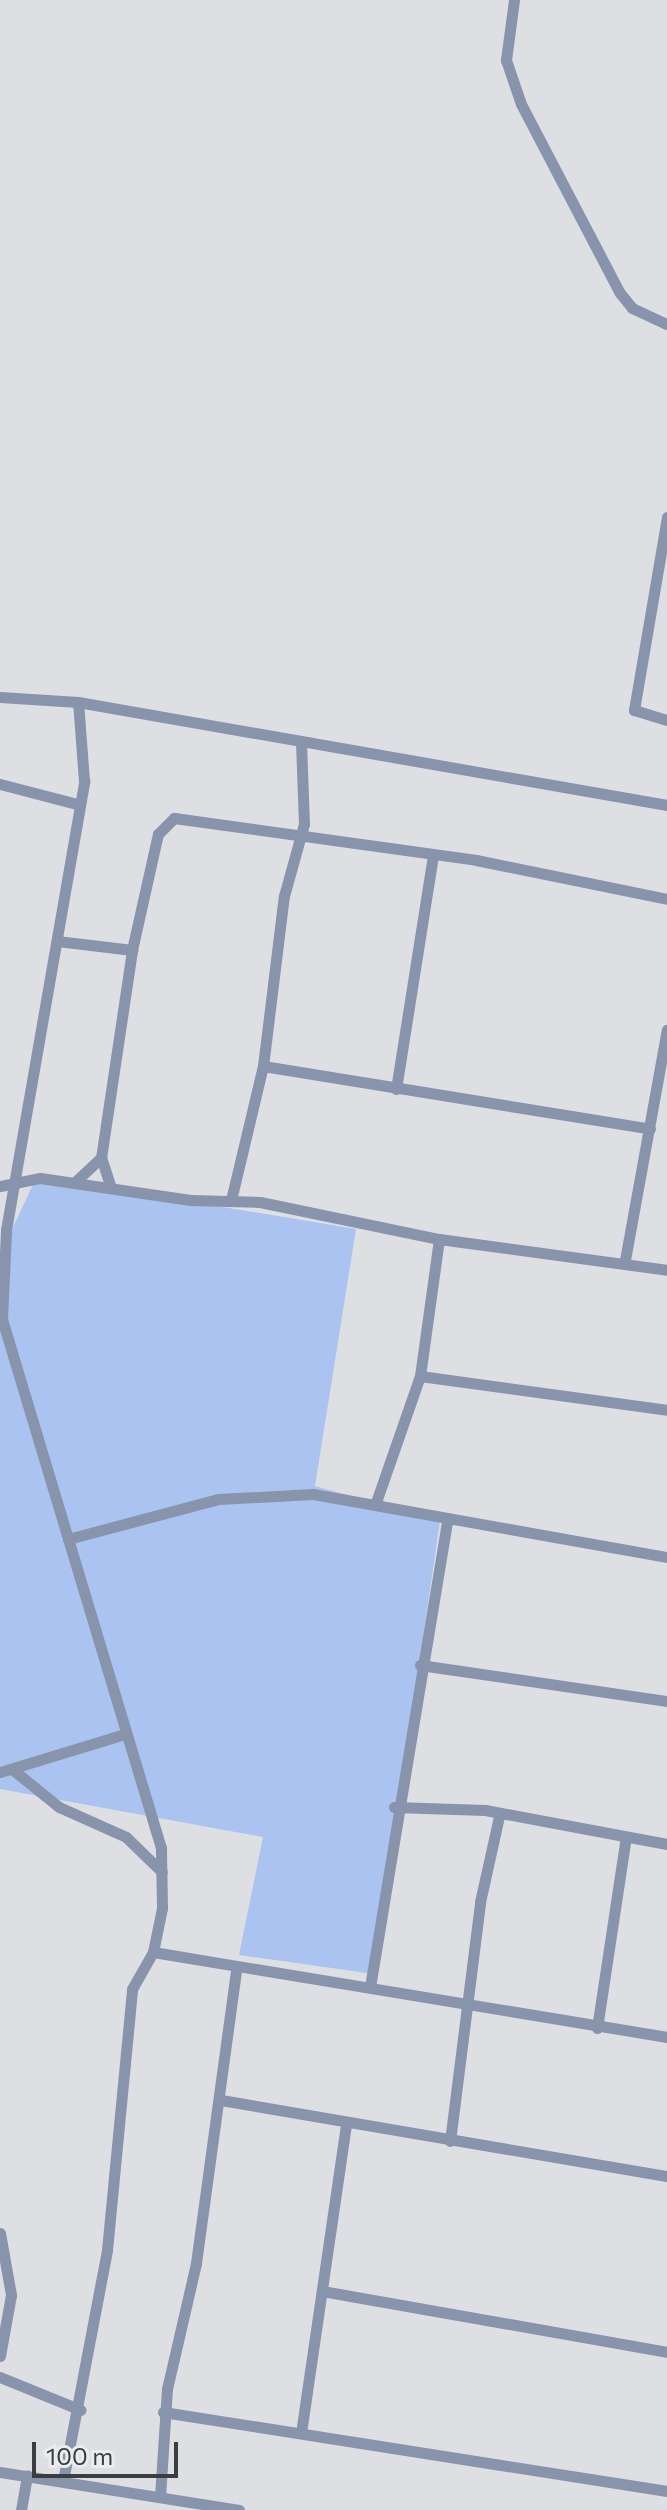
<!DOCTYPE html>
<style>
body{margin:0}
#map{position:relative;width:667px;height:2510px;overflow:hidden;background:#dddfe3;font-family:Commissioner,sans-serif}
div>[style]{position:absolute}
.green>*{inset:0;background:#aac3f0}
.street>*{height:11px;margin:-5.5px;padding:0 5.5px;transform-origin:5.5px;border-radius:5.5px;background:#8794ac}
span{translate:-50% -50%;white-space:nowrap;text-align:center;line-height:1.15;-webkit-text-stroke:6px #eaecf0;paint-order:stroke}
.scale{position:absolute;left:32px;top:2442px;width:146px;height:36px;box-sizing:border-box;border:4px solid #3c3d3e;border-top:0;padding-left:10px;font-size:24px;line-height:28px;white-space:nowrap;color:#3c3d3e;-webkit-text-stroke:6px #eaecf0;paint-order:stroke}
</style>
<div id="map">
<div class="green">
<i style="clip-path:polygon(37px 1176px,356px 1229px,315px 1486px,440px 1521px,374px 1974px,239px 1955px,263px 1837px,0 1789px,0 1255px)"></i>
</div>
<div class="street">
<i style="left:514px;top:0;width:61px;rotate:97.6deg"></i>
<i style="left:506px;top:60px;width:46px;rotate:71.2deg"></i>
<i style="left:521px;top:104px;width:213px;rotate:62.4deg"></i>
<i style="left:620px;top:293px;width:19px;rotate:51deg"></i>
<i style="left:632px;top:308px;width:38px;rotate:25deg"></i>
<i style="left:667px;top:517px;width:196px;rotate:99.7deg"></i>
<i style="left:634px;top:710px;width:34px;rotate:17deg"></i>
<i style="left:0;top:697px;width:78px;rotate:3.7deg"></i>
<i style="left:78px;top:702px;width:598px;rotate:9.92deg"></i>
<i style="left:0;top:784px;width:80px;rotate:14.6deg"></i>
<i style="left:57px;top:941px;width:76px;rotate:6.8deg"></i>
<i style="left:263px;top:1066px;width:392px;rotate:9.2deg"></i>
<i style="left:396px;top:1089px;width:237px;rotate:-81deg"></i>
<i style="left:76px;top:1181px;width:34px;rotate:-43deg"></i>
<i style="left:0;top:1186px;width:41px;rotate:-11.3deg"></i>
<i style="left:40px;top:1178px;width:152px;rotate:8.3deg"></i>
<i style="left:190px;top:1200px;width:70px;rotate:1.6deg"></i>
<i style="left:260px;top:1202px;width:183px;rotate:11.7deg"></i>
<i style="left:439px;top:1239px;width:230px;rotate:7.7deg"></i>
<i style="left:111px;top:1188px;width:32px;rotate:-108deg"></i>
<i style="left:101px;top:1158px;width:210px;rotate:-81.5deg"></i>
<i style="left:132px;top:950px;width:119px;rotate:-77.4deg"></i>
<i style="left:158px;top:834px;width:23px;rotate:-45deg"></i>
<i style="left:174px;top:818px;width:305px;rotate:7.9deg"></i>
<i style="left:476px;top:860px;width:195px;rotate:11.5deg"></i>
<i style="left:231px;top:1200px;width:138px;rotate:-76.6deg"></i>
<i style="left:263px;top:1066px;width:171px;rotate:-83deg"></i>
<i style="left:284px;top:896px;width:75px;rotate:-74.5deg"></i>
<i style="left:304px;top:824px;width:81px;rotate:-92.1deg"></i>
<i style="left:625px;top:1260px;width:234px;rotate:-79.7deg"></i>
<i style="left:420px;top:1376px;width:249px;rotate:7.8deg"></i>
<i style="left:375px;top:1505px;width:137px;rotate:-70.8deg"></i>
<i style="left:420px;top:1376px;width:138px;rotate:-82.1deg"></i>
<i style="left:68px;top:1539px;width:155px;rotate:-14.9deg"></i>
<i style="left:218px;top:1499px;width:95px;rotate:-3deg"></i>
<i style="left:313px;top:1494px;width:360px;rotate:10.1deg"></i>
<i style="left:420px;top:1665px;width:250px;rotate:8.3deg"></i>
<i style="left:12px;top:1769px;width:60px;rotate:39deg"></i>
<i style="left:59px;top:1807px;width:73px;rotate:24.1deg"></i>
<i style="left:126px;top:1837px;width:50px;rotate:44.2deg"></i>
<i style="left:0;top:1772px;width:127px;rotate:-16.9deg"></i>
<i style="left:394px;top:1807px;width:91px;rotate:1.9deg"></i>
<i style="left:485px;top:1810px;width:185px;rotate:10.6deg"></i>
<i style="left:153px;top:1952px;width:521px;rotate:9.39deg"></i>
<i style="left:370px;top:1987px;width:475px;rotate:-80.6deg"></i>
<i style="left:597px;top:2028px;width:193px;rotate:-81.4deg"></i>
<i style="left:221px;top:2100px;width:452px;rotate:9.7deg"></i>
<i style="left:450px;top:2141px;width:241px;rotate:-82.8deg"></i>
<i style="left:480px;top:1902px;width:88px;rotate:-77.5deg"></i>
<i style="left:0;top:2233px;width:63px;rotate:79.9deg"></i>
<i style="left:11px;top:2295px;width:62px;rotate:100.2deg"></i>
<i style="left:322px;top:2291px;width:350px;rotate:10deg"></i>
<i style="left:0;top:2377px;width:87px;rotate:22.2deg"></i>
<i style="left:163px;top:2412px;width:510px;rotate:8.91deg"></i>
<i style="left:301px;top:2433px;width:310px;rotate:-81.7deg"></i>
<i style="left:0;top:2472px;width:242px;rotate:9deg"></i>
<i style="left:63px;top:2481px;width:235px;rotate:-79.2deg"></i>
<i style="left:107px;top:2250px;width:262px;rotate:-84.5deg"></i>
<i style="left:132px;top:1989px;width:43px;rotate:-60.4deg"></i>
<i style="left:153px;top:1952px;width:45px;rotate:-78.4deg"></i>
<i style="left:162px;top:1908px;width:60px;rotate:-91deg"></i>
<i style="left:161px;top:1848px;width:552px;rotate:-106.73deg"></i>
<i style="left:2px;top:1319px;width:89px;rotate:-87.4deg"></i>
<i style="left:6px;top:1230px;width:456px;rotate:-80.1deg"></i>
<i style="left:84px;top:781px;width:79px;rotate:-94.3deg"></i>
<i style="left:160px;top:2497px;width:108px;rotate:-86.3deg"></i>
<i style="left:167px;top:2389px;width:129px;rotate:-77deg"></i>
<i style="left:196px;top:2263px;width:295px;rotate:-82.2deg"></i>
<i style="left:21px;top:2510px;width:35px;rotate:-80deg"></i>
</div>
<div class="scale">100 m</div>
</div>
